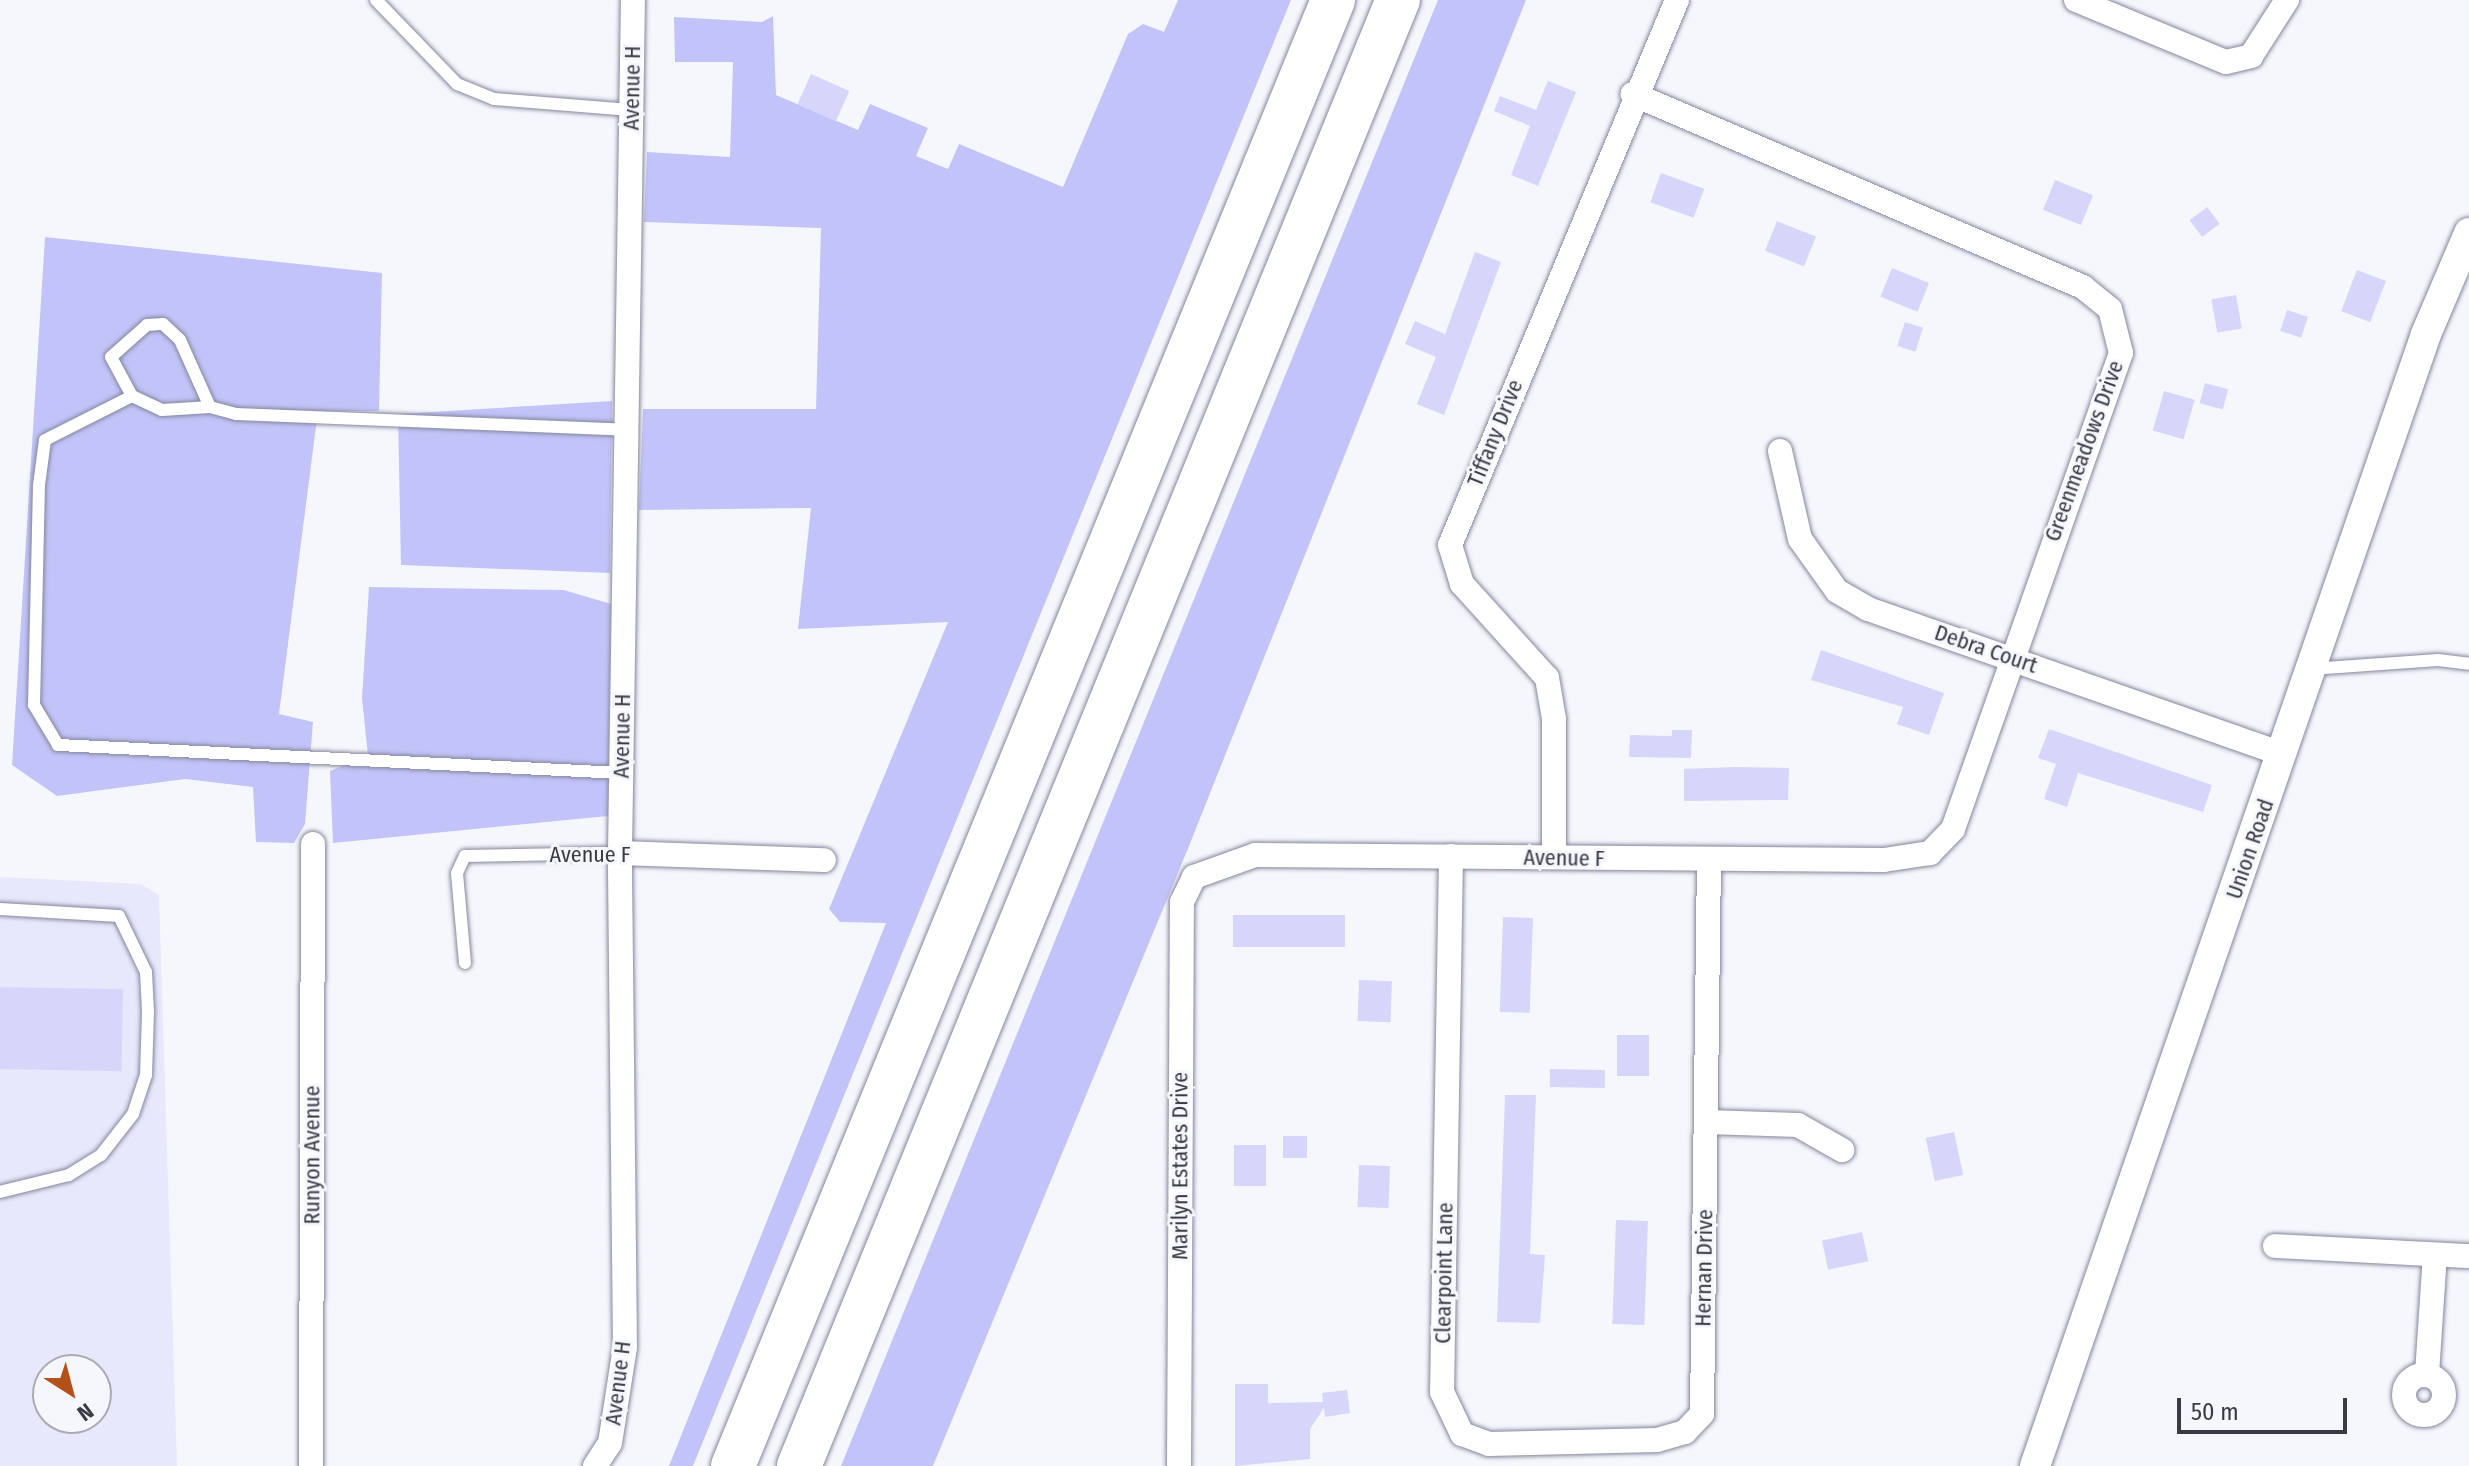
<!DOCTYPE html>
<style>
body{margin:0}
#map{position:relative;width:2469px;height:1466px;overflow:hidden;background:#f6f7fc;font-family:"Fira Sans Condensed",sans-serif}
div>[style]{position:absolute}
.built>*{inset:0;background:#e7e8fc}
.green>*{inset:0;background:#c2c4f9}
.building>*{inset:0;background:#d5d6fa;transform-origin:0 0}
.roads{filter:drop-shadow(0 0 2px #84869d) drop-shadow(0 0 2px #84869d)}
.service>*{height:12px;margin:-6px;padding:0 6px;transform-origin:6px;border-radius:6px;background:#fff}
.minor>*{height:24px;margin:-12px;padding:0 12px;transform-origin:12px;border-radius:12px;background:#fff}
.minor>.ring{margin:-12px;padding:0;box-sizing:content-box;background:none;border:24px solid #fff;border-radius:50%}
.tertiary>*{height:30px;margin:-15px;padding:0 15px;transform-origin:15px;border-radius:15px;background:#fff}
.motorway>*{height:44px;margin:-22px;padding:0 22px;transform-origin:22px;border-radius:22px;background:#fff}
span{translate:-50% -50%;white-space:nowrap;text-align:center;line-height:1.15;-webkit-text-stroke:6px #f6f7fc;paint-order:stroke}
.street-label{font-size:22px;color:#393a44}
.north{position:absolute;left:32px;top:1354px;width:80px;height:80px;box-sizing:border-box;background:#f6f7fc;border:2px solid #aaabb2;border-radius:50%;rotate:144deg;font-size:22px;font-weight:700;line-height:32px;text-align:center;color:#393a44}
.north::after{content:'';display:block;margin:auto;width:28px;height:36px;background:#b4511b;clip-path:polygon(50% 0,100% 100%,50% 72%,0 100%)}
.scale{position:absolute;left:2177px;top:1398px;width:170px;height:36px;box-sizing:border-box;border:4px solid #393a44;border-top:0;padding-left:10px;font-size:24px;line-height:28px;white-space:nowrap;color:#393a44;-webkit-text-stroke:6px #f6f7fc;paint-order:stroke}
</style>
<div id="map">
<div class="built">
<i style="clip-path:polygon(evenodd,0 877px,141px 884px,159px 895px,177px 1466px,0 1466px,0 877px,48px 1370px,96px 1370px,96px 1418px,48px 1418px,48px 1370px)"></i>
</div>
<div class="green">
<i style="clip-path:polygon(1178px 0,1291px 0,693px 1466px,669px 1466px,886px 923px,840px 922px,829px 909px,948px 622px,798px 629px,811px 508px,639px 510px,643px 409px,816px 409px,821px 228px,644px 222px,647px 152px,730px 157px,733px 62px,675px 62px,674px 17px,762px 22px,773px 16px,776px 95px,858px 130px,870px 104px,928px 128px,916px 156px,948px 169px,959px 144px,1063px 187px,1128px 34px,1143px 24px,1164px 32px)"></i>
<i style="clip-path:polygon(1438px 0,1526px 0,1189px 846px,933px 1466px,841px 1466px)"></i>
<i style="clip-path:polygon(45px 237px,382px 273px,379px 411px,318px 411px,279px 714px,313px 722px,305px 824px,294px 843px,256px 842px,253px 787px,185px 779px,57px 796px,12px 765px)"></i>
<i style="clip-path:polygon(612px 401px,610px 573px,401px 565px,398px 414px)"></i>
<i style="clip-path:polygon(369px 587px,564px 590px,611px 604px,608px 816px,333px 843px,330px 771px,368px 756px,362px 698px)"></i>
</div>
<div class="building">
<i style="left:811px;top:74px;width:42px;height:33px;rotate:24deg"></i>
<i style="clip-path:polygon(1548px 81px,1576px 92px,1538px 186px,1511px 175px,1530px 126px,1494px 111px,1500px 96px,1536px 110px)"></i>
<i style="left:1661px;top:173px;width:46px;height:31px;rotate:20deg"></i>
<i style="left:2055px;top:180px;width:41px;height:32px;rotate:22deg"></i>
<i style="left:2207px;top:207px;width:21px;height:22px;rotate:53deg"></i>
<i style="left:1777px;top:221px;width:42px;height:32px;rotate:22deg"></i>
<i style="clip-path:polygon(1475px 252px,1501px 262px,1444px 415px,1417px 404px,1436px 357px,1405px 344px,1415px 321px,1445px 334px)"></i>
<i style="left:1892px;top:268px;width:40px;height:31px;rotate:22deg"></i>
<i style="left:2357px;top:270px;width:31px;height:44px;rotate:21deg"></i>
<i style="left:2236px;top:295px;width:34px;height:25px;rotate:80deg"></i>
<i style="left:2287px;top:310px;width:22px;height:22px;rotate:18deg"></i>
<i style="left:1905px;top:322px;width:19px;height:25px;rotate:18deg"></i>
<i style="left:2205px;top:383px;width:24px;height:21px;rotate:15deg"></i>
<i style="left:2164px;top:391px;width:32px;height:41px;rotate:16deg"></i>
<i style="clip-path:polygon(1821px 650px,1944px 693px,1929px 735px,1897px 724px,1903px 707px,1811px 680px)"></i>
<i style="clip-path:polygon(2049px 729px,2212px 785px,2203px 812px,2078px 773px,2067px 807px,2044px 799px,2056px 764px,2038px 758px)"></i>
<i style="clip-path:polygon(1672px 730px,1692px 730px,1691px 758px,1629px 757px,1630px 735px,1672px 736px)"></i>
<i style="clip-path:polygon(1736px 767px,1789px 768px,1788px 800px,1684px 801px,1684px 769px)"></i>
<i style="left:1233px;top:915px;width:112px;height:32px"></i>
<i style="left:1503px;top:917px;width:30px;height:95px;rotate:2deg"></i>
<i style="left:1359px;top:980px;width:33px;height:41px;rotate:2deg"></i>
<i style="left:0;top:987px;width:123px;height:82px;rotate:1deg"></i>
<i style="left:1617px;top:1035px;width:32px;height:41px"></i>
<i style="left:1550px;top:1069px;width:55px;height:18px;rotate:1deg"></i>
<i style="clip-path:polygon(1505px 1095px,1536px 1095px,1530px 1254px,1545px 1255px,1540px 1323px,1497px 1322px)"></i>
<i style="left:1954px;top:1132px;width:44px;height:29px;rotate:78deg"></i>
<i style="left:1283px;top:1136px;width:24px;height:22px"></i>
<i style="left:1234px;top:1145px;width:32px;height:41px"></i>
<i style="left:1359px;top:1165px;width:31px;height:42px;rotate:2deg"></i>
<i style="left:1616px;top:1220px;width:32px;height:104px;rotate:2deg"></i>
<i style="left:1862px;top:1232px;width:30px;height:41px;rotate:78deg"></i>
<i style="clip-path:polygon(1235px 1384px,1268px 1384px,1268px 1403px,1323px 1402px,1322px 1393px,1347px 1390px,1350px 1413px,1325px 1417px,1324px 1408px,1310px 1429px,1310px 1459px,1235px 1466px)"></i>
</div>
<div class="roads">
<div class="service">
<i style="left:376px;top:0;width:117px;rotate:46deg"></i>
<i style="left:457px;top:84px;width:40px;rotate:22deg"></i>
<i style="left:494px;top:99px;width:137px;rotate:4.6deg"></i>
<i style="left:132px;top:396px;width:33px;rotate:25deg"></i>
<i style="left:162px;top:410px;width:48px;rotate:-3.6deg"></i>
<i style="left:2311px;top:669px;width:127px;rotate:-4.1deg"></i>
<i style="left:2438px;top:660px;width:31px;rotate:7deg"></i>
<i style="left:621px;top:773px;width:564px;rotate:-177.15deg"></i>
<i style="left:58px;top:745px;width:47px;rotate:-121deg"></i>
<i style="left:34px;top:705px;width:220px;rotate:-88.7deg"></i>
<i style="left:39px;top:485px;width:45px;rotate:-82.4deg"></i>
<i style="left:45px;top:440px;width:97px;rotate:-26.8deg"></i>
<i style="left:132px;top:396px;width:44px;rotate:-118.3deg"></i>
<i style="left:111px;top:357px;width:48px;rotate:-41.6deg"></i>
<i style="left:147px;top:325px;width:16px;rotate:-4deg"></i>
<i style="left:163px;top:324px;width:23px;rotate:43deg"></i>
<i style="left:180px;top:340px;width:73px;rotate:65.9deg"></i>
<i style="left:210px;top:407px;width:27px;rotate:15deg"></i>
<i style="left:236px;top:414px;width:391px;rotate:2.3deg"></i>
<i style="left:0;top:909px;width:119px;rotate:3.4deg"></i>
<i style="left:119px;top:916px;width:62px;rotate:64.3deg"></i>
<i style="left:146px;top:972px;width:40px;rotate:87.1deg"></i>
<i style="left:148px;top:1012px;width:63px;rotate:91.8deg"></i>
<i style="left:146px;top:1075px;width:41px;rotate:108.4deg"></i>
<i style="left:133px;top:1114px;width:52px;rotate:128deg"></i>
<i style="left:101px;top:1155px;width:38px;rotate:148deg"></i>
<i style="left:69px;top:1175px;width:71px;rotate:166.2deg"></i>
<i style="left:465px;top:963px;width:90px;rotate:-95.1deg"></i>
<i style="left:457px;top:873px;width:19px;rotate:-65deg"></i>
<i style="left:465px;top:856px;width:155px;rotate:-1.1deg"></i>
</div>
<div class="minor">
<i style="left:2076px;top:0;width:162px;rotate:22.5deg"></i>
<i style="left:2226px;top:62px;width:26px;rotate:-13deg"></i>
<i style="left:2251px;top:56px;width:67px;rotate:-57.3deg"></i>
<i style="left:1780px;top:451px;width:90px;rotate:77.2deg"></i>
<i style="left:1800px;top:539px;width:64px;rotate:54.6deg"></i>
<i style="left:1837px;top:591px;width:36px;rotate:30deg"></i>
<i style="left:1868px;top:609px;width:440px;rotate:19.3deg"></i>
<i style="left:620px;top:853px;width:204px;rotate:2deg"></i>
<i style="left:1451px;top:856px;width:536px;rotate:90.96deg"></i>
<i style="left:1442px;top:1392px;width:47px;rotate:64.5deg"></i>
<i style="left:1462px;top:1434px;width:29px;rotate:20deg"></i>
<i style="left:1489px;top:1444px;width:168px;rotate:-1.4deg"></i>
<i style="left:1657px;top:1440px;width:29px;rotate:-16deg"></i>
<i style="left:1685px;top:1432px;width:25px;rotate:-47deg"></i>
<i style="left:1702px;top:1414px;width:554px;rotate:-89.28deg"></i>
<i style="left:1554px;top:857px;width:138px;rotate:-90deg"></i>
<i style="left:1554px;top:719px;width:42px;rotate:-99.7deg"></i>
<i style="left:1547px;top:678px;width:127px;rotate:-132.1deg"></i>
<i style="left:1462px;top:584px;width:41px;rotate:-107.1deg"></i>
<i style="left:1450px;top:545px;width:590px;rotate:-67.39deg"></i>
<i style="left:1707px;top:1122px;width:91px;rotate:1.9deg"></i>
<i style="left:1798px;top:1125px;width:51px;rotate:29.6deg"></i>
<i style="left:2275px;top:1246px;width:194px;rotate:3deg"></i>
<i style="left:2427px;top:1374px;width:119px;rotate:-86.2deg"></i>
<i class="ring" style="left:2404px;top:1375px;width:16px;height:16px"></i>
<i style="left:311px;top:1466px;width:622px;rotate:-89.82deg"></i>
<i style="left:595px;top:1466px;width:27px;rotate:-57deg"></i>
<i style="left:610px;top:1443px;width:97px;rotate:-81.1deg"></i>
<i style="left:625px;top:1347px;width:494px;rotate:-90.6deg"></i>
<i style="left:620px;top:853px;width:853px;rotate:-89.13deg"></i>
<i style="left:1179px;top:1466px;width:564px;rotate:-89.7deg"></i>
<i style="left:1182px;top:902px;width:28px;rotate:-64deg"></i>
<i style="left:1194px;top:877px;width:65px;rotate:-19.8deg"></i>
<i style="left:1255px;top:855px;width:629px;rotate:0.46deg"></i>
<i style="left:1884px;top:860px;width:47px;rotate:-8.7deg"></i>
<i style="left:1930px;top:853px;width:33px;rotate:-46deg"></i>
<i style="left:1953px;top:829px;width:505px;rotate:-70.56deg"></i>
<i style="left:2121px;top:353px;width:45px;rotate:-104deg"></i>
<i style="left:2110px;top:309px;width:35px;rotate:-141deg"></i>
<i style="left:2083px;top:287px;width:490px;rotate:-156.8deg"></i>
</div>
<div class="tertiary">
<i style="left:2035px;top:1466px;width:1198px;rotate:-70.94deg"></i>
<i style="left:2426px;top:334px;width:110px;rotate:-66.9deg"></i>
</div>
<div class="motorway">
<i style="left:733px;top:1466px;width:1584px;rotate:-67.74deg"></i>
<i style="left:799px;top:1466px;width:1584px;rotate:-67.78deg"></i>
</div>
</div>
<div class="street-label">
<span style="left:632px;top:88px;rotate:-89deg">Avenue H</span>
<span style="left:1495px;top:433px;rotate:-68deg">Tiffany Drive</span>
<span style="left:2084px;top:451px;rotate:-70deg">Greenmeadows Drive</span>
<span style="left:1986px;top:649px;rotate:19deg">Debra Court</span>
<span style="left:622px;top:736px;rotate:-89deg">Avenue H</span>
<span style="left:2250px;top:849px;rotate:-71deg">Union Road</span>
<span style="left:590px;top:855px">Avenue F</span>
<span style="left:1564px;top:858px;rotate:1deg">Avenue F</span>
<span style="left:312px;top:1155px;rotate:-90deg">Runyon Avenue</span>
<span style="left:1180px;top:1166px;rotate:-90deg">Marilyn Estates Drive</span>
<span style="left:1704px;top:1268px;rotate:-89deg">Hernan Drive</span>
<span style="left:1444px;top:1273px;rotate:-89deg">Clearpoint Lane</span>
<span style="left:618px;top:1383px;rotate:-83deg">Avenue H</span>
</div>
<div class="north">N</div>
<div class="scale">50 m</div>
</div>
